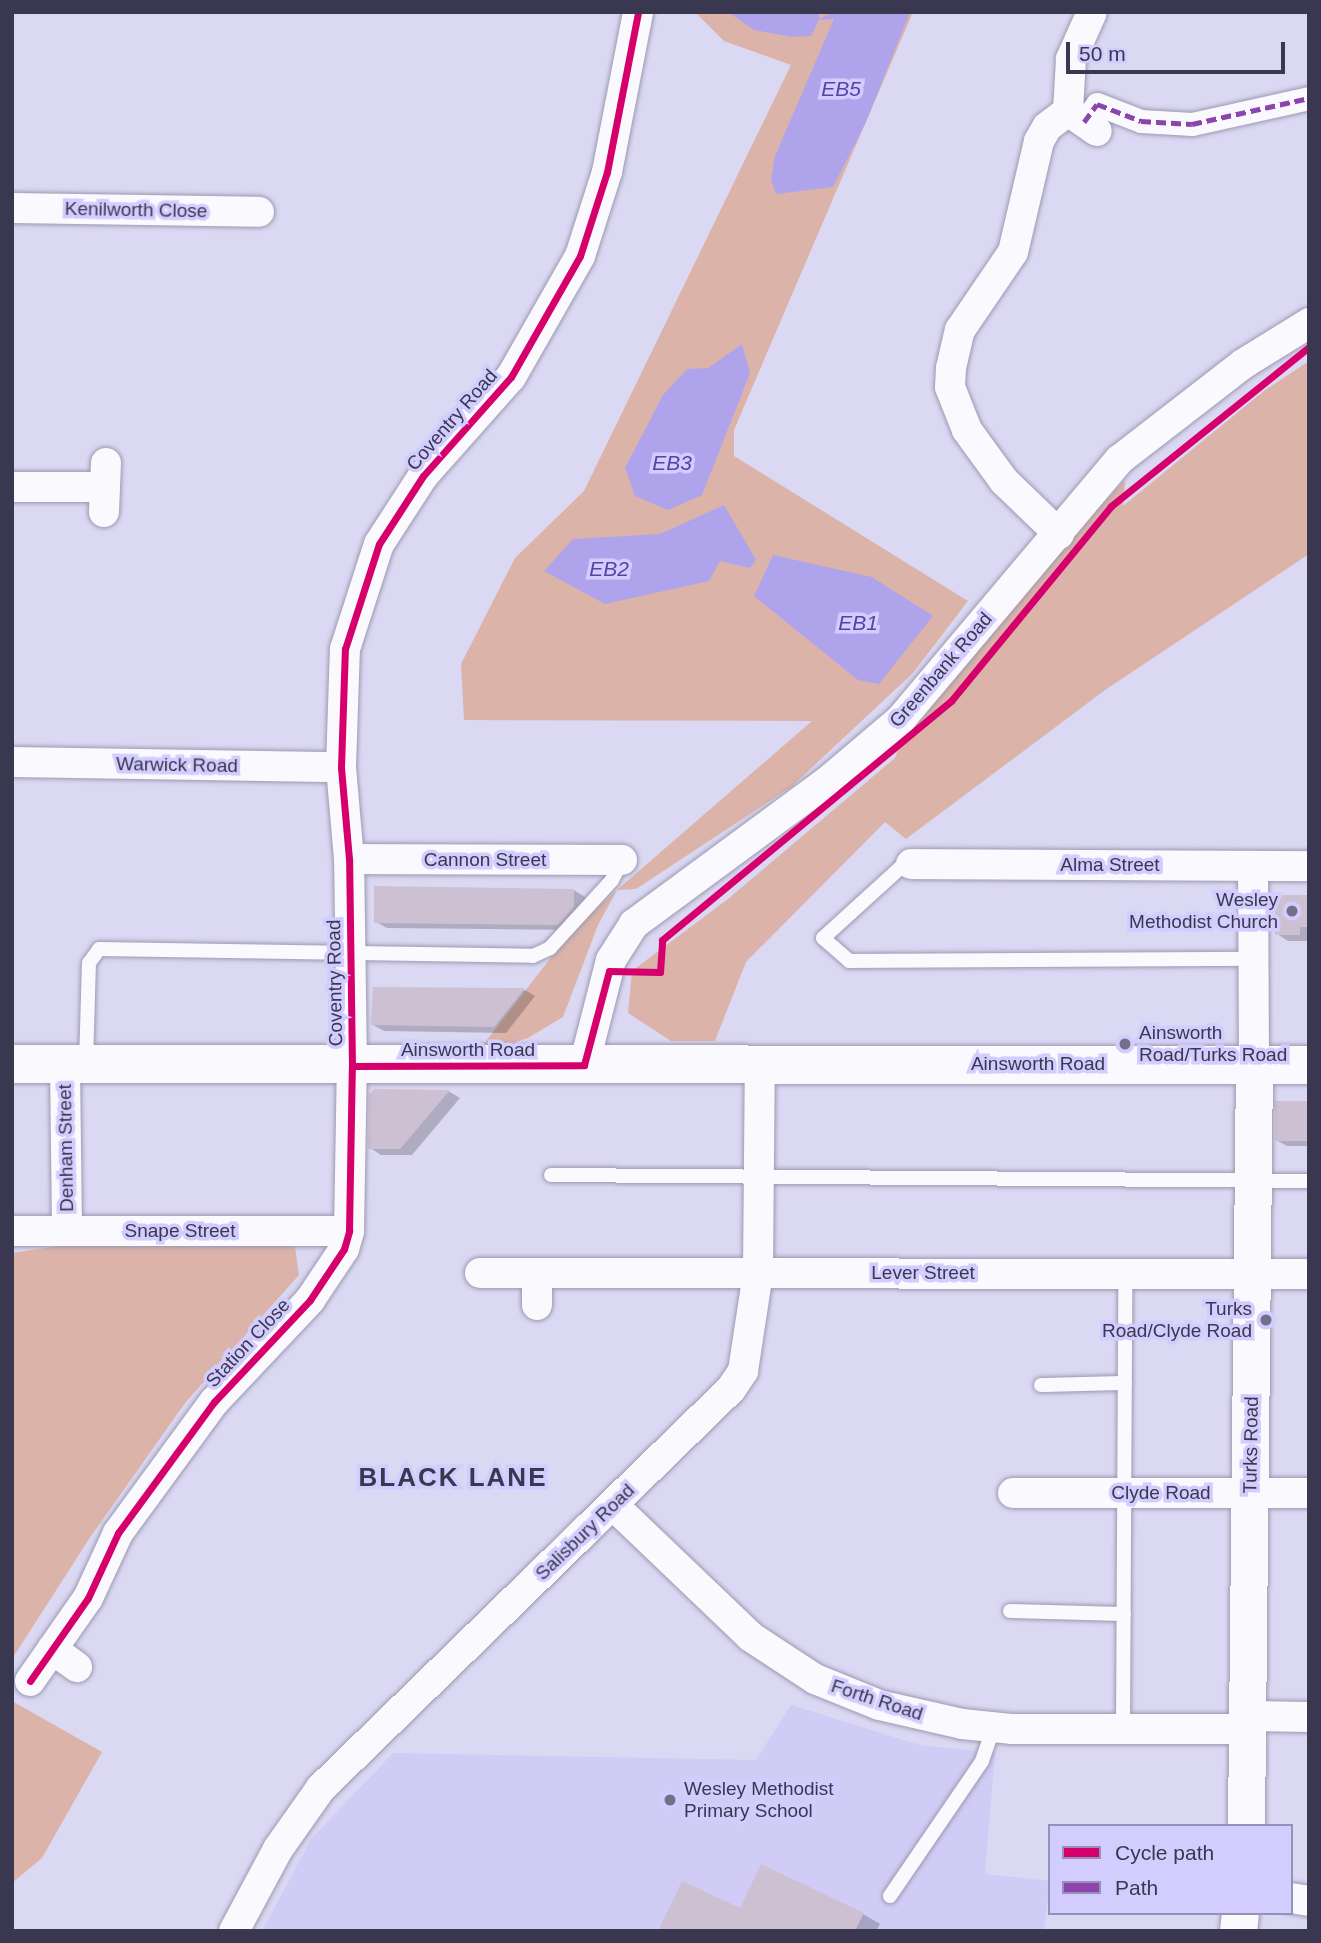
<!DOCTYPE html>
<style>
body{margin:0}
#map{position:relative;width:1321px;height:1943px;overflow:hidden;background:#dbd8f3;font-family:Arial,sans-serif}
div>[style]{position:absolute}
.built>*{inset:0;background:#d1ccf6}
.green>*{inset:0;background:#dbb3a9}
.water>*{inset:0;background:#afa4eb}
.shadow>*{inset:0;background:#0003}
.building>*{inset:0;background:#cec0d3;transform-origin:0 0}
.roads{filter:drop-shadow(0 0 2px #9c99b0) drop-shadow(0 0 2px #9c99b0)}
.service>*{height:14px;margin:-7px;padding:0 7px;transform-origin:7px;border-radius:7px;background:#faf9fd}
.pedestrian>*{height:23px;margin:-11.5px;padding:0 11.5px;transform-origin:11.5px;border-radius:11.5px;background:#faf9fd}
.minor>*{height:30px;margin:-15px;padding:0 15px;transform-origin:15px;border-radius:15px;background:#faf9fd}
.tertiary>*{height:37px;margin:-18.5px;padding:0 18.5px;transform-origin:18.5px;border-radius:18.5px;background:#faf9fd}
.secondary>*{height:38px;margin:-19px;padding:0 19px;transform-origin:19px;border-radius:19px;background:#faf9fd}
.quiet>*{height:5px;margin-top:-2.5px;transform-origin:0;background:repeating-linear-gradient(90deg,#8e44ad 0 10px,transparent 0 15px)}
.cycleway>*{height:7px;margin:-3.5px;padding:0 3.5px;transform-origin:3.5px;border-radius:3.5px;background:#d6006c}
.dots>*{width:19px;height:19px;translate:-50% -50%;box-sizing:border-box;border:4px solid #d2cdfe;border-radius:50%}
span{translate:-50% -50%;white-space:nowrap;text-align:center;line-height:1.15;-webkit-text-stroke:7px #d2cdfe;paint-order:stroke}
.street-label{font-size:19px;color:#3a3850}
.poi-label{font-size:19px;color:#3a3850}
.right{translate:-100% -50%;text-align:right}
.left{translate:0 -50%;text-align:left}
.water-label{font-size:21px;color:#5840a6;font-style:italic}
.district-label{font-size:26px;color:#3a3850;font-weight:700;letter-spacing:2px}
.frame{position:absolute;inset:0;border:14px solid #3a3850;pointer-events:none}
.legend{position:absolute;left:1048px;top:1824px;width:245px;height:91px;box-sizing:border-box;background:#d2cdfe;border:2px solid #9591b8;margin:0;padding:9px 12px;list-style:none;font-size:21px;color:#3a3850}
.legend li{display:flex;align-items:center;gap:14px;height:35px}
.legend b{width:35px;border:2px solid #9591b8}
.scale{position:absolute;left:1066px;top:42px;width:219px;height:32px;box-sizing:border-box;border:4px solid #3a3850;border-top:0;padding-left:9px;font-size:21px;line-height:24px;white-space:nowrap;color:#3a3850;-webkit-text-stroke:5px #d2cdfe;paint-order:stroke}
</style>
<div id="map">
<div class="built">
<i style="clip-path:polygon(791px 1705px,920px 1745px,995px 1753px,985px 1874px,1050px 1881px,1044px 1931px,262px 1931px,311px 1839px,393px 1753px,756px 1760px)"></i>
</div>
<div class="green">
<i style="clip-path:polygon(695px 12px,913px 12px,734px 430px,734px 456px,968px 601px,913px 673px,791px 787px,636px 889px,617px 890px,598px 925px,563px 1017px,528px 1038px,475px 1055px,574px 928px,617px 890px,812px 721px,464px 720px,461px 664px,515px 558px,584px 491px,791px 65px,724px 41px)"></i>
<i style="clip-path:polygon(1309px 361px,1309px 554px,1105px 690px,906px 839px,885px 822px,746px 962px,715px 1041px,671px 1041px,628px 1013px,632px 971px,728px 899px,895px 758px,903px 734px,1058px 551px,1125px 480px,1123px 506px,1264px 391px)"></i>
<i style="clip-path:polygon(294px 1240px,299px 1275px,185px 1403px,89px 1539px,12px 1659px,12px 1253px,65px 1245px)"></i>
<i style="clip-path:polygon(12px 1701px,102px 1752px,42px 1858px,12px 1883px)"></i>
</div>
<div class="water">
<i style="clip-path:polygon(728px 12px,819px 12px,819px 19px,834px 12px,910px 12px,866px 122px,833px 187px,776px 194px,771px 180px,775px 156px,834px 19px,819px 20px,811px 36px,792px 37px,754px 30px)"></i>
<i style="clip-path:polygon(742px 344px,750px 373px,702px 495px,668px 510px,635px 496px,625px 468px,663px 395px,687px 369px,708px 368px)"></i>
<i style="clip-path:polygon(724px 505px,756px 560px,750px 568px,720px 561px,709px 581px,605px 604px,544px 571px,573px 539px,660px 534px)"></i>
<i style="clip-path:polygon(773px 555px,872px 577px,933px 616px,879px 684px,858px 680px,754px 596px)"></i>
</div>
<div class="shadow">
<i style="clip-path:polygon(574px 890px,585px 897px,585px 914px,570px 930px,387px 928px,376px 922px)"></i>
<i style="clip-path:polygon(1309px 897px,1309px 941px,1288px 941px,1277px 934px)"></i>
<i style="clip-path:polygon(375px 988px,525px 990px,535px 996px,506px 1033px,384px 1031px,373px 1025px)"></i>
<i style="clip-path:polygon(374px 1091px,450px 1092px,460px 1098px,412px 1155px,381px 1155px,370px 1148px)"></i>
<i style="clip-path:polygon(1309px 1103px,1309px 1146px,1287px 1146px,1276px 1140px)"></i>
<i style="clip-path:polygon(741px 1911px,863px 1914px,880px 1924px,876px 1931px,660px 1931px)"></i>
</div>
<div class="building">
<i style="clip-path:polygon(374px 886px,574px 889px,574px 907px,558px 925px,374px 923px)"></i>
<i style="clip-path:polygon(1275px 895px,1309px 895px,1309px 927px,1300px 927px,1300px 935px,1275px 935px)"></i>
<i style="clip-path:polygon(373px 987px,525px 988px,494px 1027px,371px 1025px)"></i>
<i style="clip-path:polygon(374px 1089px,450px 1090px,400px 1149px,368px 1149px,369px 1095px)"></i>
<i style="left:1275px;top:1101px;width:34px;height:40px"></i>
<i style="clip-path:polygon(761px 1864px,864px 1913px,855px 1931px,658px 1931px,682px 1881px,740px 1908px)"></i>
</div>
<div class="roads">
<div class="service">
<i style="left:911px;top:864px;width:12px;rotate:160deg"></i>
<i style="left:900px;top:868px;width:104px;rotate:137.7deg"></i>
<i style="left:823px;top:938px;width:35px;rotate:41deg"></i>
<i style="left:849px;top:961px;width:404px;rotate:-0.3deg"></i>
<i style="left:86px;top:1063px;width:100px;rotate:-88.3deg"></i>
<i style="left:89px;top:963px;width:17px;rotate:-54deg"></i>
<i style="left:99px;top:949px;width:434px;rotate:0.9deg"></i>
<i style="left:533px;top:956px;width:19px;rotate:-25deg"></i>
<i style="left:550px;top:948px;width:92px;rotate:-47.6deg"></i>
<i style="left:612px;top:880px;width:22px;rotate:-63deg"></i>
<i style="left:551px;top:1175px;width:758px;rotate:0.45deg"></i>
<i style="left:1041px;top:1385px;width:84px;rotate:-1.4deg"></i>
<i style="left:1010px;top:1611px;width:114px;rotate:1.5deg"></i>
<i style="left:1123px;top:1729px;width:455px;rotate:-89.7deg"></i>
<i style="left:890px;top:1896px;width:163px;rotate:-55.7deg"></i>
<i style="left:982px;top:1761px;width:36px;rotate:-71deg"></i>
</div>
<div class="pedestrian">
<i style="left:1084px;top:122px;width:22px;rotate:-54deg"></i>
<i style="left:1097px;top:104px;width:47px;rotate:21.1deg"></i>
<i style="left:1141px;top:121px;width:51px;rotate:3.4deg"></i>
<i style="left:1192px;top:124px;width:120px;rotate:-12.5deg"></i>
</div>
<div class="minor">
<i style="left:1068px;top:111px;width:35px;rotate:35deg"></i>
<i style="left:12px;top:208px;width:247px;rotate:0.9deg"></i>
<i style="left:12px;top:487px;width:93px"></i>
<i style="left:104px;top:512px;width:49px;rotate:-87.7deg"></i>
<i style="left:1059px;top:534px;width:76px;rotate:-136.1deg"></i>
<i style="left:1004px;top:481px;width:63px;rotate:-126deg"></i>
<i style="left:967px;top:430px;width:46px;rotate:-111.6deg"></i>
<i style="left:950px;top:387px;width:19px;rotate:-87deg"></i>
<i style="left:951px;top:368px;width:39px;rotate:-77deg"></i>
<i style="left:960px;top:330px;width:94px;rotate:-55.8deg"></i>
<i style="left:1013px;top:252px;width:114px;rotate:-76.8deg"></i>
<i style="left:1039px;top:141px;width:16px;rotate:-60deg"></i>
<i style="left:1047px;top:127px;width:26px;rotate:-37deg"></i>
<i style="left:1068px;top:111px;width:52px;rotate:-86.7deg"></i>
<i style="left:1071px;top:59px;width:51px;rotate:-65.9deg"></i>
<i style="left:12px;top:762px;width:329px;rotate:0.9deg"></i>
<i style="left:349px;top:859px;width:273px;rotate:0.2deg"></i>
<i style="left:911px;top:864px;width:398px;rotate:0.3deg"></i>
<i style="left:1253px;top:866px;width:198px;rotate:89.7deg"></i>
<i style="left:65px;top:1065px;width:166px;rotate:89.3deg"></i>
<i style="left:584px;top:1065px;width:108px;rotate:-75.6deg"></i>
<i style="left:611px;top:960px;width:43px;rotate:-57.4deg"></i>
<i style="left:634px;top:924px;width:241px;rotate:-36.4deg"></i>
<i style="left:828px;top:781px;width:96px;rotate:-40.3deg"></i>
<i style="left:901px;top:719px;width:339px;rotate:-49.9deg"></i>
<i style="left:1119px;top:460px;width:157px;rotate:-37.7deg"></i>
<i style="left:1243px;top:364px;width:78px;rotate:-31.8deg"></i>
<i style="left:12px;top:1231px;width:337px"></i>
<i style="left:480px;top:1273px;width:829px;rotate:0.07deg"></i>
<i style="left:537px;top:1305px;width:32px;rotate:-90deg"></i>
<i style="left:1013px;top:1493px;width:296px"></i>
<i style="left:613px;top:1505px;width:191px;rotate:43.7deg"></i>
<i style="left:751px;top:1637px;width:77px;rotate:33.3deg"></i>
<i style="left:815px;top:1679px;width:69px;rotate:22.1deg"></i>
<i style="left:879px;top:1705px;width:85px;rotate:12.9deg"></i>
<i style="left:962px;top:1724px;width:49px;rotate:5.8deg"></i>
<i style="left:1011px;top:1729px;width:238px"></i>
<i style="left:52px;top:1649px;width:31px;rotate:36deg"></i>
<i style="left:30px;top:1681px;width:101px;rotate:-55.1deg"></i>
<i style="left:88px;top:1598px;width:72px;rotate:-65.2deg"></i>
<i style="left:118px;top:1533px;width:162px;rotate:-53.8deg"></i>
<i style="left:214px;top:1402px;width:140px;rotate:-46.7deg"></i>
<i style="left:310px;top:1300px;width:61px;rotate:-56.3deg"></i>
<i style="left:344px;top:1249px;width:19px;rotate:-74deg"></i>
<i style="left:349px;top:1231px;width:165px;rotate:-89deg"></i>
<i style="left:352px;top:1066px;width:207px;rotate:-90.8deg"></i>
<i style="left:349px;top:859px;width:92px;rotate:-95deg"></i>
<i style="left:341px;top:767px;width:118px;rotate:-88.1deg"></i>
<i style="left:345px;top:649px;width:110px;rotate:-72.1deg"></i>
<i style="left:379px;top:544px;width:81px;rotate:-57.1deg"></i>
<i style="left:423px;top:476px;width:132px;rotate:-48.4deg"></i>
<i style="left:511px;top:377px;width:139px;rotate:-60.3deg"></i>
<i style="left:580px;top:256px;width:88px;rotate:-72.2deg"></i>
<i style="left:607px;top:172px;width:163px;rotate:-79deg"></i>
<i style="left:1250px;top:1716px;width:59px;rotate:1deg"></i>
<i style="left:1291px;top:1898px;width:18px;rotate:9deg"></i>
<i style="left:234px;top:1931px;width:93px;rotate:-61.8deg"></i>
<i style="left:278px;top:1849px;width:75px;rotate:-54.8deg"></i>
<i style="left:321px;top:1788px;width:572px;rotate:-44.22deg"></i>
<i style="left:731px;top:1389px;width:22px;rotate:-56deg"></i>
<i style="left:743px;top:1371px;width:99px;rotate:-81.3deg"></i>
<i style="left:758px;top:1273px;width:210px;rotate:-89.5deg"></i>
</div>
<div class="tertiary">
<i style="left:1246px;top:1826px;width:762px;rotate:-89.4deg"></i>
<i style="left:1238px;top:1931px;width:18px;rotate:-84deg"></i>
</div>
<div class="secondary">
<i style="left:12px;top:1064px;width:1297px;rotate:0.04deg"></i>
</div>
</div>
<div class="quiet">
<i style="left:1084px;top:122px;width:22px;rotate:-54deg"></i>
<i style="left:1097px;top:104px;width:47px;rotate:21.1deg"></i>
<i style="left:1141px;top:121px;width:51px;rotate:3.4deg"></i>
<i style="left:1192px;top:124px;width:120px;rotate:-12.5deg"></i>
</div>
<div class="cycleway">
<i style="left:352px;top:1066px;width:232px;rotate:-0.2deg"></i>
<i style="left:584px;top:1065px;width:97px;rotate:-75.1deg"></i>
<i style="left:609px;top:971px;width:51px;rotate:1.1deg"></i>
<i style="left:660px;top:972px;width:32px;rotate:-86deg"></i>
<i style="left:662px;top:940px;width:375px;rotate:-39.6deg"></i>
<i style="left:951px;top:701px;width:252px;rotate:-50.6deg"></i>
<i style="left:1111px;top:506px;width:254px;rotate:-38.8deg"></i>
<i style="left:30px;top:1681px;width:101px;rotate:-55.1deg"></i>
<i style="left:88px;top:1598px;width:72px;rotate:-65.2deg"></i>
<i style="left:118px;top:1533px;width:162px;rotate:-53.8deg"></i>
<i style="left:214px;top:1402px;width:140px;rotate:-46.7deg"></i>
<i style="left:310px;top:1300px;width:61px;rotate:-56.3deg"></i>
<i style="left:344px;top:1249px;width:19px;rotate:-74deg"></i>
<i style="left:349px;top:1231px;width:165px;rotate:-89deg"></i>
<i style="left:352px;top:1066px;width:207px;rotate:-90.8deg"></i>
<i style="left:349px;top:859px;width:92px;rotate:-95deg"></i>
<i style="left:341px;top:767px;width:118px;rotate:-88.1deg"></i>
<i style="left:345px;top:649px;width:110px;rotate:-72.1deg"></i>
<i style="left:379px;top:544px;width:81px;rotate:-57.1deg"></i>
<i style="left:423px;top:476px;width:132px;rotate:-48.4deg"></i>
<i style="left:511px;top:377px;width:139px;rotate:-60.3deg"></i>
<i style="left:580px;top:256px;width:88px;rotate:-72.2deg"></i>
<i style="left:607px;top:172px;width:163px;rotate:-79deg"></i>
</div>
<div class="dots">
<i style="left:1292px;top:911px;background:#727089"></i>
<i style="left:1125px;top:1044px;background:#727089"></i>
<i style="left:1266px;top:1320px;background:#727089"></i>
<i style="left:670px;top:1800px;background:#727089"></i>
</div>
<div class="street-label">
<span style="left:136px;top:210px;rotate:1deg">Kenilworth Close</span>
<span style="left:452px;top:420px;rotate:-49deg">Coventry Road</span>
<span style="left:941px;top:670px;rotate:-49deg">Greenbank Road</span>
<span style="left:177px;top:765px;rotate:1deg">Warwick Road</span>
<span style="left:485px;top:860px">Cannon Street</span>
<span style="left:1110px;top:865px">Alma Street</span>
<span style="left:335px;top:983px;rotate:-91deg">Coventry Road</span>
<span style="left:468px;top:1050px">Ainsworth Road</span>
<span style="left:1038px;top:1064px">Ainsworth Road</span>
<span style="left:66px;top:1148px;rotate:-91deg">Denham Street</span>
<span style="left:180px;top:1231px">Snape Street</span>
<span style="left:923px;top:1273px">Lever Street</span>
<span style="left:248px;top:1343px;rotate:-47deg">Station Close</span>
<span style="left:1251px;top:1445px;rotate:-89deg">Turks Road</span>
<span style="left:1161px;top:1493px">Clyde Road</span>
<span style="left:585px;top:1532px;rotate:-44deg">Salisbury Road</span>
<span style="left:877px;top:1700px;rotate:18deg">Forth Road</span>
</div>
<div class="poi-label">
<span class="right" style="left:1278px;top:911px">Wesley<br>Methodist Church</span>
<span class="left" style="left:1139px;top:1044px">Ainsworth<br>Road/Turks Road</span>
<span class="right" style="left:1252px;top:1320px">Turks<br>Road/Clyde Road</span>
<span class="left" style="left:684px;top:1800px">Wesley Methodist<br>Primary School</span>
</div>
<div class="water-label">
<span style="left:841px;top:89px">EB5</span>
<span style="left:672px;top:463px">EB3</span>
<span style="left:609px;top:569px">EB2</span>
<span style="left:858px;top:623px">EB1</span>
</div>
<div class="district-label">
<span style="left:453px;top:1478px">BLACK LANE</span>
</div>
<div class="frame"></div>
<ul class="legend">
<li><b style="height:9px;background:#d6006c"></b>Cycle path</li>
<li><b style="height:9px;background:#8e44ad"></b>Path</li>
</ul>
<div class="scale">50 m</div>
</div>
